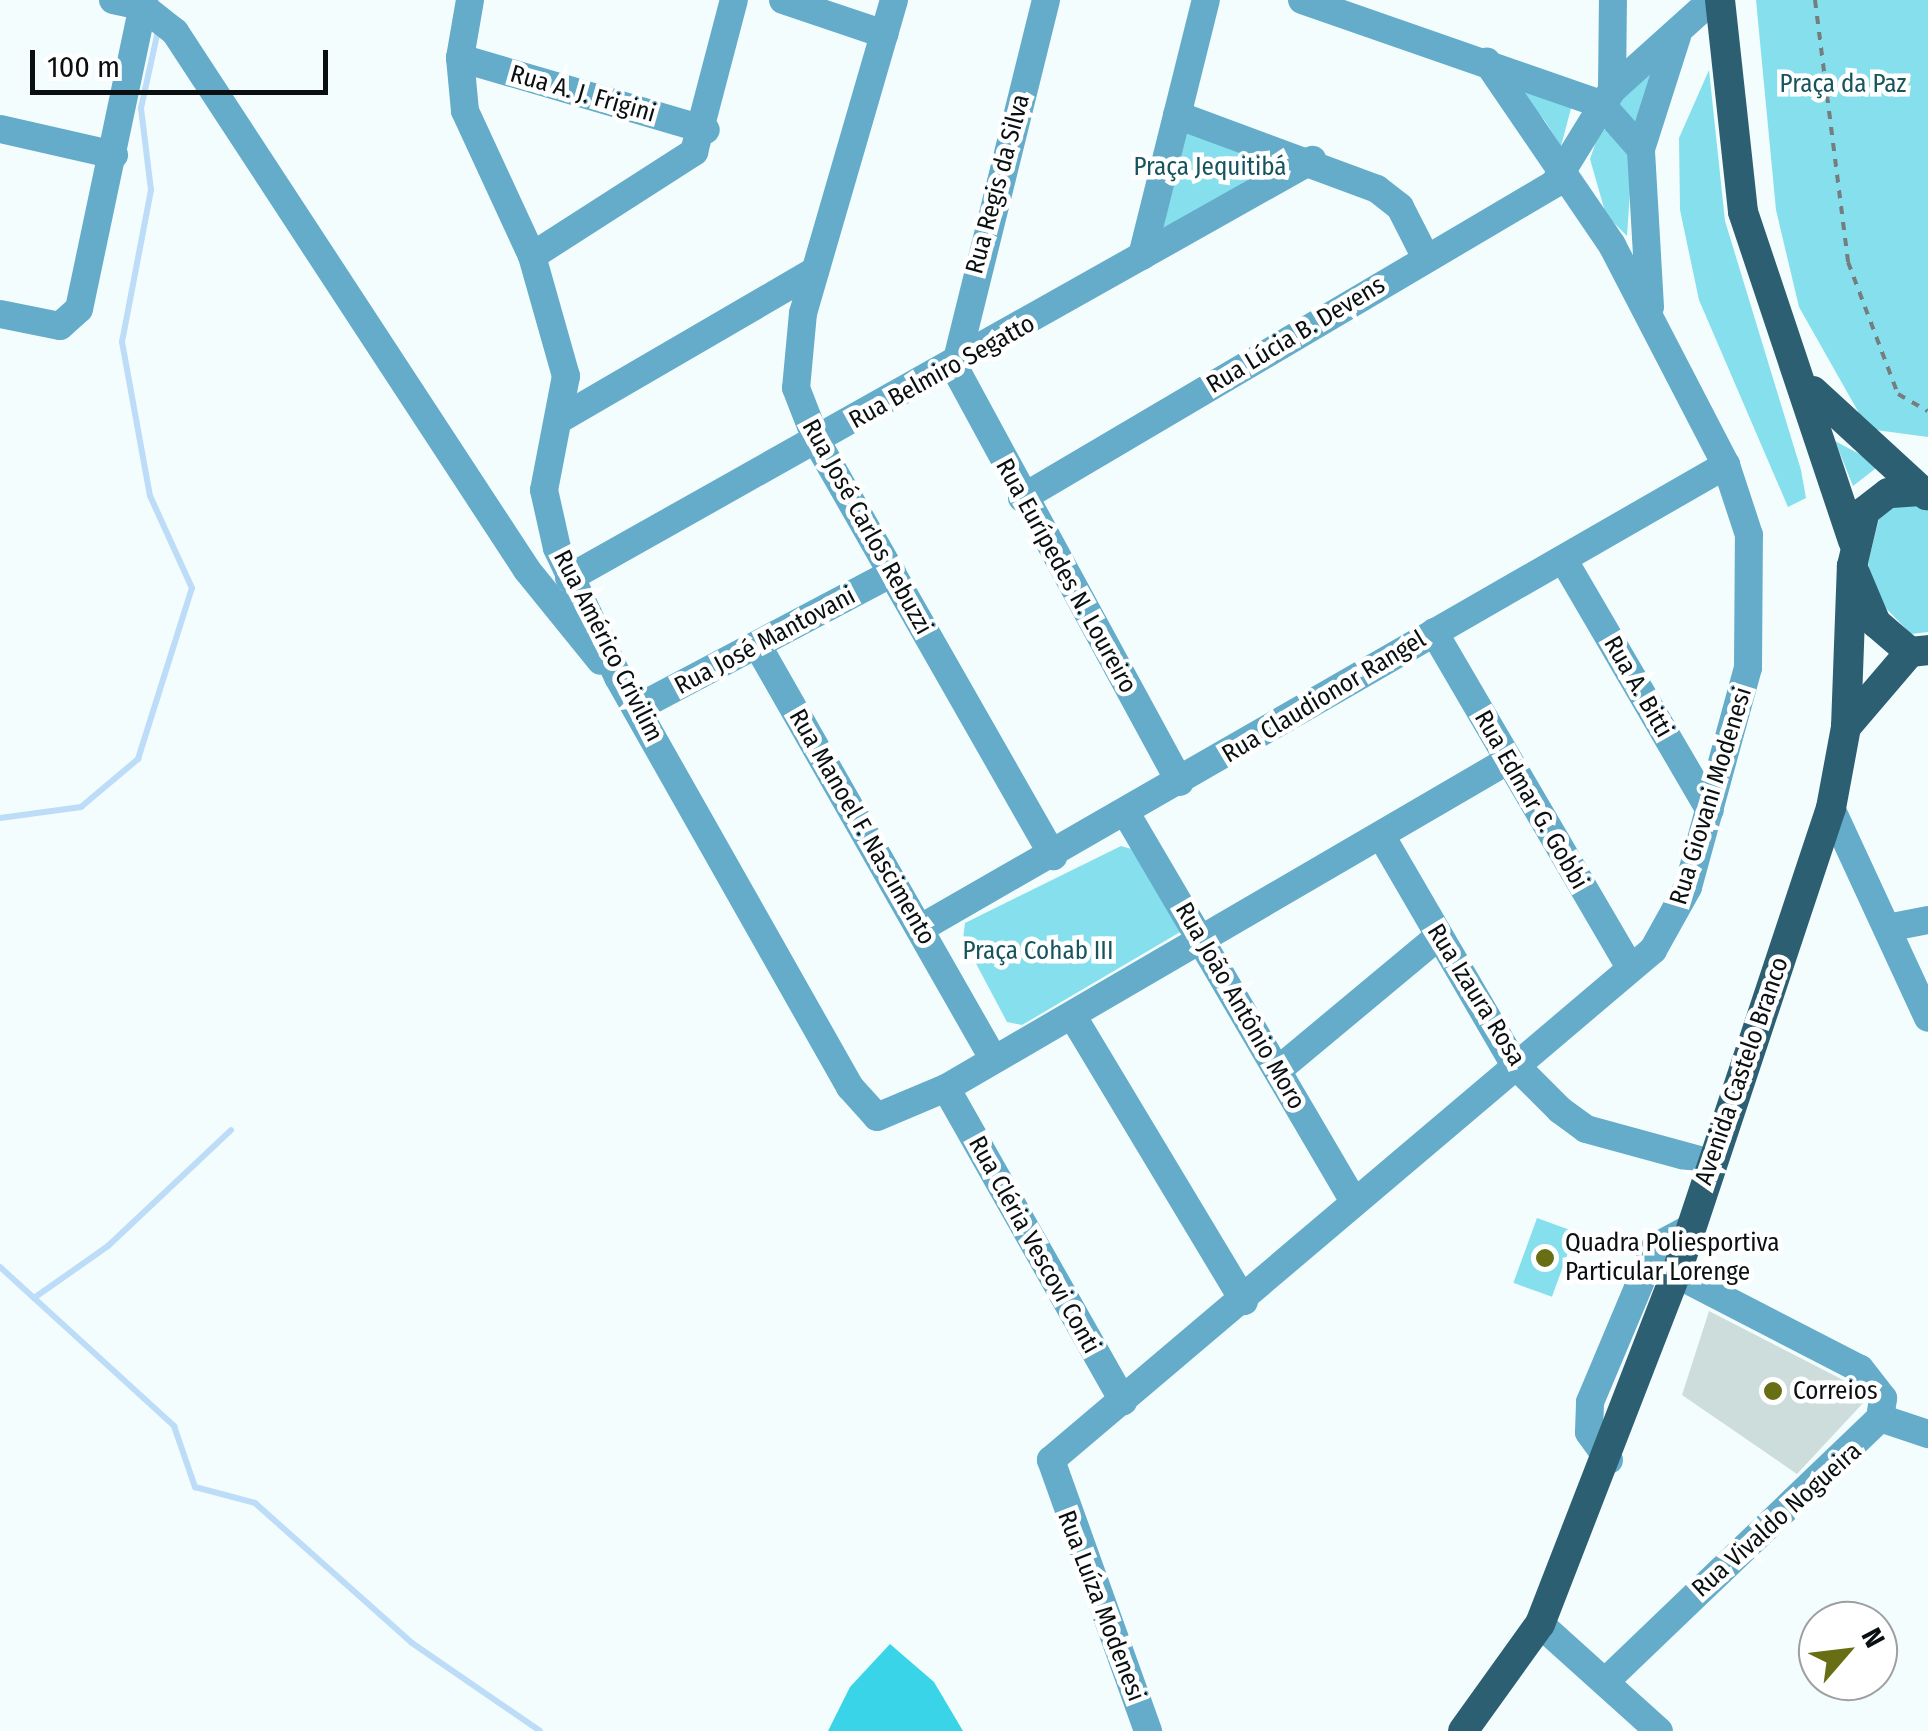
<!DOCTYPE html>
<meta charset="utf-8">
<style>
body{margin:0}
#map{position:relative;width:1928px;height:1731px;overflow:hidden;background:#f3fdfe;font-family:"Fira Sans Condensed",sans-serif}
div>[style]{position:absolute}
.green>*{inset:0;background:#86dfed;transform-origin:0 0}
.forest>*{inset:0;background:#39d4e8}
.stream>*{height:6px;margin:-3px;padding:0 3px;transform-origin:3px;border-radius:3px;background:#bddcf8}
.building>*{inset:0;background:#cddddb}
.path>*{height:4px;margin-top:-2px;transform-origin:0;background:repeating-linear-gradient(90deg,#757d7e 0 8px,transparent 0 16px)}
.minor>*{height:28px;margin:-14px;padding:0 14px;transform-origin:14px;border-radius:14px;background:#64acc9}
.major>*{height:30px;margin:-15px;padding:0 15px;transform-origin:15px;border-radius:15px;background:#2d5f73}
.dots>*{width:28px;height:28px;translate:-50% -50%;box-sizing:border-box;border:5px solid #fff;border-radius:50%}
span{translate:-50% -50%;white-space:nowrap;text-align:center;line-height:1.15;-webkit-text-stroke:9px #fff;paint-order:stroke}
.park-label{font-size:25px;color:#16555d}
.street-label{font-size:25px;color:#0a1011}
.poi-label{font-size:25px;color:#0a1011}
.left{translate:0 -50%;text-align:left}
.north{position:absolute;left:1798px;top:1601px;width:100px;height:100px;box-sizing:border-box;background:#fff;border:2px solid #9d9fa0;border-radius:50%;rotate:62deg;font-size:28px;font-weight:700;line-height:40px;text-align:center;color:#0a1011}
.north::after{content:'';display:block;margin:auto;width:35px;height:45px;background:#676e14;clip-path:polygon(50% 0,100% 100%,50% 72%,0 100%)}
.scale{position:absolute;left:30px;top:50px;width:298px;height:45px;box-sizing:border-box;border:5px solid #0a1011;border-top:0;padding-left:12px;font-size:30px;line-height:35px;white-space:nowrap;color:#0a1011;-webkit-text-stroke:8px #fff;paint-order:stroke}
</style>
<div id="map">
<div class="green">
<i style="clip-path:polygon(1756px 0,1928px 0,1928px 437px,1868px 429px,1799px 307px,1776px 210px)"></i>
<i style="clip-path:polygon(1651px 67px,1654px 72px,1634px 125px,1614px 106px)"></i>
<i style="clip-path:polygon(1709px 70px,1725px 221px,1801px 470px,1806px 498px,1788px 507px,1699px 300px,1680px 210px,1679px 138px)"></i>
<i style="clip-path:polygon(1511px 82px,1573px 101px,1561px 146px,1545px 121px)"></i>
<i style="clip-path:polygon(1185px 122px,1291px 161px,1163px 230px)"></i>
<i style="clip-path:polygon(1615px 129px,1632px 162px,1627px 236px,1606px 215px,1590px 159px,1600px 130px)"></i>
<i style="clip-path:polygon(1835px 441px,1880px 465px,1853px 486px)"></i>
<i style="clip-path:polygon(1909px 498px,1928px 510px,1928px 632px,1911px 634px,1874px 596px,1868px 563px,1881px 511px)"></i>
<i style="clip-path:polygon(1121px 846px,1142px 852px,1187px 928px,1022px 1025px,1007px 1022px,963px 939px,965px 923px)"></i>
<i style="left:1537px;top:1218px;width:41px;height:69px;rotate:20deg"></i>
</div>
<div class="forest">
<i style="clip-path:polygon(890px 1644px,934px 1682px,963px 1731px,828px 1731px,850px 1687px)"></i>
</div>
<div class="stream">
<i style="left:0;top:818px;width:82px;rotate:-7.7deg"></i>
<i style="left:81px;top:807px;width:75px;rotate:-40.1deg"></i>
<i style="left:138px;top:759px;width:179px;rotate:-72.5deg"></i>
<i style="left:192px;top:588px;width:101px;rotate:-114.5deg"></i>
<i style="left:150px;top:496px;width:157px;rotate:-100.3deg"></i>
<i style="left:122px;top:342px;width:155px;rotate:-79.2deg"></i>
<i style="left:151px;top:190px;width:83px;rotate:-97deg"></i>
<i style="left:141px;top:108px;width:79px;rotate:-77.6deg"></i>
<i style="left:0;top:1267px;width:236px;rotate:42.4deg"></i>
<i style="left:174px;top:1426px;width:65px;rotate:71deg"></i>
<i style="left:195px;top:1487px;width:62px;rotate:14.9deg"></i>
<i style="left:255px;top:1503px;width:210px;rotate:41.7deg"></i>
<i style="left:412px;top:1643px;width:155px;rotate:34.5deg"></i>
<i style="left:34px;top:1298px;width:90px;rotate:-35.1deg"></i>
<i style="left:108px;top:1246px;width:169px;rotate:-43.3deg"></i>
</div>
<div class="building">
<i style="clip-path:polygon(1709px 1311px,1849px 1383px,1864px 1402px,1797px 1474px,1682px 1395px)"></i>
</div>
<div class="path">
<i style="left:1815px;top:0;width:264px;rotate:82.8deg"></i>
<i style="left:1848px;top:262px;width:141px;rotate:69.3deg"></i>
<i style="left:1898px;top:394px;width:34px;rotate:30deg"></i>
</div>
<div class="minor">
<i style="left:113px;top:0;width:30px;rotate:12deg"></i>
<i style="left:142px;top:6px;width:42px;rotate:38.2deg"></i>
<i style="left:175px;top:32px;width:643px;rotate:56.8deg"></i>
<i style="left:527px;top:570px;width:117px;rotate:50.9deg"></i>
<i style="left:470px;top:0;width:59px;rotate:99.8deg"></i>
<i style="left:460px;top:58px;width:53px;rotate:84.6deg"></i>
<i style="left:465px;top:111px;width:160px;rotate:65.2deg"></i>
<i style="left:532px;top:256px;width:125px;rotate:74.2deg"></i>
<i style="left:566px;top:376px;width:116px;rotate:100.9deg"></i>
<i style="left:544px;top:490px;width:59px;rotate:77.4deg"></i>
<i style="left:557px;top:548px;width:143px;rotate:64.7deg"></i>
<i style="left:618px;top:677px;width:471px;rotate:60.5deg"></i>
<i style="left:850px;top:1087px;width:40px;rotate:48deg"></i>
<i style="left:877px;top:1117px;width:75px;rotate:-22.8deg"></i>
<i style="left:946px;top:1088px;width:649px;rotate:-30.24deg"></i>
<i style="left:783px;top:0;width:107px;rotate:18.6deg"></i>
<i style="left:894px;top:0;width:326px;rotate:106.2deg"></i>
<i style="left:803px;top:313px;width:75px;rotate:95.3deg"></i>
<i style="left:796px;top:388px;width:58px;rotate:68.7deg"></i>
<i style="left:817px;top:442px;width:477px;rotate:60.3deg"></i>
<i style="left:1046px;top:0;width:379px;rotate:103.9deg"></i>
<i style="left:955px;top:368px;width:471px;rotate:61.5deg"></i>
<i style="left:1302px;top:0;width:317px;rotate:19.2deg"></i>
<i style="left:1601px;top:104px;width:60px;rotate:48.4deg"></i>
<i style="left:460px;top:58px;width:256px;rotate:16.3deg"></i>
<i style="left:1612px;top:90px;width:90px;rotate:-89.4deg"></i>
<i style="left:1177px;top:115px;width:213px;rotate:20.3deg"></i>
<i style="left:1377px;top:189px;width:29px;rotate:38deg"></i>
<i style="left:1400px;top:207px;width:57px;rotate:63deg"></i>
<i style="left:0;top:129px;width:117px;rotate:12.8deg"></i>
<i style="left:532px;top:256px;width:193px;rotate:-32.7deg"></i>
<i style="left:694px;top:152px;width:157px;rotate:-75.3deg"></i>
<i style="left:1142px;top:256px;width:264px;rotate:-76deg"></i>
<i style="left:1650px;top:307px;width:158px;rotate:-93.3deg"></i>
<i style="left:1641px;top:149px;width:119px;rotate:-72.3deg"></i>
<i style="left:0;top:314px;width:61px;rotate:11.3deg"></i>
<i style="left:60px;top:326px;width:25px;rotate:-42deg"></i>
<i style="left:79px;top:309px;width:316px;rotate:-78.1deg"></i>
<i style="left:562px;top:418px;width:293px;rotate:-30.2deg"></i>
<i style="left:1022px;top:498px;width:618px;rotate:-30.55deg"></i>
<i style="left:1554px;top:184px;width:110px;rotate:-58.3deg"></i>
<i style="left:1612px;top:90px;width:135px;rotate:-42deg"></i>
<i style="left:1566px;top:564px;width:285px;rotate:59.7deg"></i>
<i style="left:569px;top:578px;width:853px;rotate:-29.36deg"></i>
<i style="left:1434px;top:632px;width:389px;rotate:59.7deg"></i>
<i style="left:759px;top:648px;width:472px;rotate:60.3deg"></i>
<i style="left:637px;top:708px;width:289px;rotate:-27.9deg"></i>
<i style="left:1831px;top:808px;width:231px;rotate:65.2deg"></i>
<i style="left:1126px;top:813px;width:449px;rotate:59.6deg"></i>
<i style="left:1382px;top:837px;width:263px;rotate:59.8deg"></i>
<i style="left:1514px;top:1064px;width:65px;rotate:45deg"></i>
<i style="left:1560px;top:1110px;width:32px;rotate:36deg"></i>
<i style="left:1586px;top:1129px;width:129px;rotate:15.3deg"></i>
<i style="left:921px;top:928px;width:929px;rotate:-29.91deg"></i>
<i style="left:1887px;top:928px;width:42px;rotate:-11deg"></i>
<i style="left:1072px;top:1015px;width:334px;rotate:59deg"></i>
<i style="left:1278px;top:1070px;width:209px;rotate:-39.8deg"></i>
<i style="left:946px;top:1088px;width:360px;rotate:60.5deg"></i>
<i style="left:1880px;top:1418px;width:51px;rotate:18.4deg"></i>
<i style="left:1609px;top:1460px;width:34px;rotate:-126deg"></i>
<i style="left:1589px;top:1432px;width:30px;rotate:-88deg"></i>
<i style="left:1590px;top:1402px;width:168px;rotate:-67.2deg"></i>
<i style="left:1655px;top:1247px;width:40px;rotate:-28deg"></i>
<i style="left:1540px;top:1624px;width:160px;rotate:42deg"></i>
<i style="left:1608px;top:1679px;width:377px;rotate:-43.8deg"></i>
<i style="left:1880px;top:1418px;width:20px;rotate:-81deg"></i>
<i style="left:1883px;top:1398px;width:37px;rotate:-128deg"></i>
<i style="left:1860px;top:1369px;width:207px;rotate:-152.7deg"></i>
<i style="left:1148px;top:1731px;width:288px;rotate:-109.7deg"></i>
<i style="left:1051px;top:1460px;width:789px;rotate:-40.27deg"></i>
<i style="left:1653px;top:950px;width:72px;rotate:-60.9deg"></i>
<i style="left:1688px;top:887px;width:227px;rotate:-74.7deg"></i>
<i style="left:1748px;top:668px;width:133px;rotate:-89.6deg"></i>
<i style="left:1749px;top:535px;width:74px;rotate:-108.2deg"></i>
<i style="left:1726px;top:465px;width:248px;rotate:-117.4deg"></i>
<i style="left:1612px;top:245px;width:222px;rotate:-124.3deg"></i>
</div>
<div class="major">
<i style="left:1720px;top:0;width:213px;rotate:83.8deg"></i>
<i style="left:1743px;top:212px;width:347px;rotate:71.5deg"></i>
<i style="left:1813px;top:391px;width:154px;rotate:42.6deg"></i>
<i style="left:1920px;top:491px;width:32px;rotate:176deg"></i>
<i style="left:1888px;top:493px;width:29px;rotate:142deg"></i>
<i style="left:1865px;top:511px;width:57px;rotate:103.3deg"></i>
<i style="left:1852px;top:566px;width:62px;rotate:67.2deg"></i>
<i style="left:1876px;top:623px;width:45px;rotate:40.5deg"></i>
<i style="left:1910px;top:652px;width:18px;rotate:-6deg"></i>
<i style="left:1846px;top:727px;width:99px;rotate:-49.5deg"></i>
<i style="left:1463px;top:1731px;width:132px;rotate:-54.3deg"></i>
<i style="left:1540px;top:1624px;width:375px;rotate:-68.8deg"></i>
<i style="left:1676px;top:1274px;width:491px;rotate:-71.6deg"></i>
<i style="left:1831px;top:808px;width:82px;rotate:-79.5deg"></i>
<i style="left:1846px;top:727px;width:161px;rotate:-87.9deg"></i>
</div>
<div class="dots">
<i style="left:1545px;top:1258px;background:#676e14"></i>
<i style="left:1773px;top:1391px;background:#676e14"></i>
</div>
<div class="park-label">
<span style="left:1843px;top:84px">Praça da Paz</span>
<span style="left:1210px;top:167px">Praça Jequitibá</span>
<span style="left:1038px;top:951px">Praça Cohab III</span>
</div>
<div class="street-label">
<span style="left:583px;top:94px;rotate:16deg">Rua A. J. Frigini</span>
<span style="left:998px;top:184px;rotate:-75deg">Rua Regis da Silva</span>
<span style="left:1296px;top:335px;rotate:-31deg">Rua Lúcia B. Devens</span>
<span style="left:942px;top:372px;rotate:-29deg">Rua Belmiro Segatto</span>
<span style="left:867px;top:527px;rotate:61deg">Rua José Carlos Rebuzzi</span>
<span style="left:1066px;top:576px;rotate:61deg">Rua Eurípedes N. Loureiro</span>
<span style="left:765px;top:641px;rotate:-28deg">Rua José Mantovani</span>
<span style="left:608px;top:646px;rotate:63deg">Rua Américo Crivilim</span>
<span style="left:1638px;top:687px;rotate:60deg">Rua A. Bitti</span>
<span style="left:1324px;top:697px;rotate:-31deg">Rua Claudionor Rangel</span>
<span style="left:1711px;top:796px;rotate:-73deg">Rua Giovani Modenesi</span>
<span style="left:1531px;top:800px;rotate:60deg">Rua Edmar G. Gobbi</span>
<span style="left:862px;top:827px;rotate:60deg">Rua Manoel F. Nascimento</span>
<span style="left:1476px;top:995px;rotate:58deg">Rua Izaura Rosa</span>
<span style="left:1240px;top:1006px;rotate:60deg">Rua João Antônio Moro</span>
<span style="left:1742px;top:1071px;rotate:-71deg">Avenida Castelo Branco</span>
<span style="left:1034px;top:1245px;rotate:61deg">Rua Cléria Vescovi Conti</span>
<span style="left:1777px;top:1520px;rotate:-42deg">Rua Vivaldo Nogueira</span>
<span style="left:1101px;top:1606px;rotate:69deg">Rua Luíza Modenesi</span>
</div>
<div class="poi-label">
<span class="left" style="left:1565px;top:1258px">Quadra Poliesportiva<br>Particular Lorenge</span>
<span class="left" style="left:1793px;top:1391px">Correios</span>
</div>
<div class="north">N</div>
<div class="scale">100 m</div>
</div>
